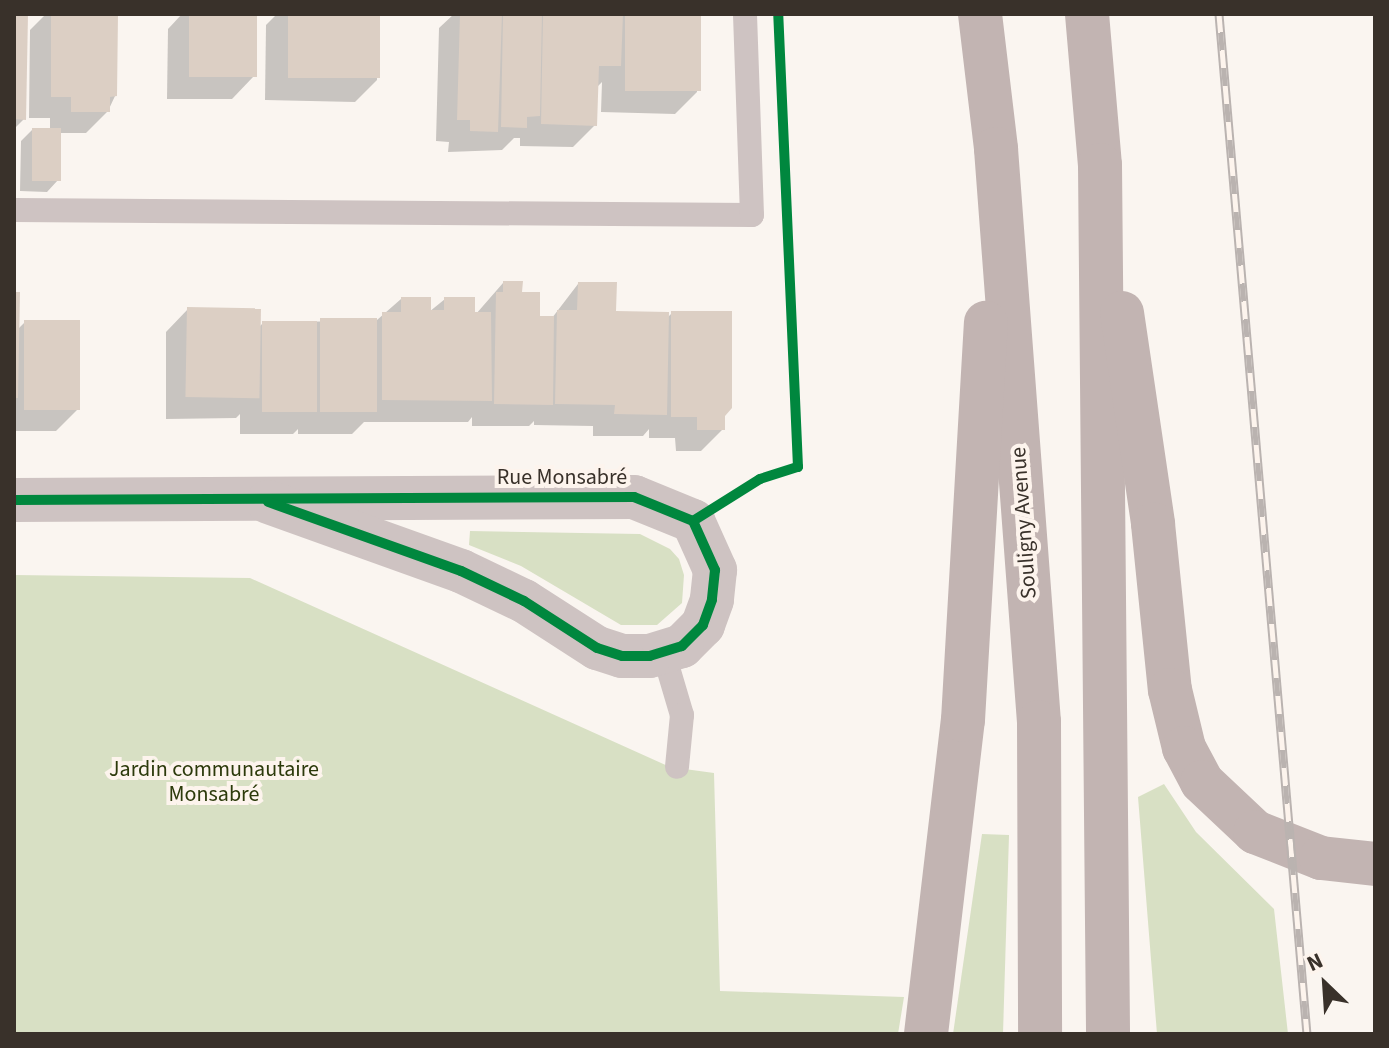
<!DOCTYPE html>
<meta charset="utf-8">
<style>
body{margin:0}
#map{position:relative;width:1389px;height:1048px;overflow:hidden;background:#faf5f0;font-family:"Source Sans 3",sans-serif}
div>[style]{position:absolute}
.green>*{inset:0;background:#d8e0c4}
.shadow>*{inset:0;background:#0003}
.building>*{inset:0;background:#dccfc4;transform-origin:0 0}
.service>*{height:24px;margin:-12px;padding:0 12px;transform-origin:12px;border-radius:12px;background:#cec3c2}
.minor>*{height:44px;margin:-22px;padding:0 22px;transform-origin:22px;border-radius:22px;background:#cec3c2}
.trunk>*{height:44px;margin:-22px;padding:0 22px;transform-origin:22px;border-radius:22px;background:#c2b4b2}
.rail>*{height:9px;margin-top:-4.5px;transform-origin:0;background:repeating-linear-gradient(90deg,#fdf4ed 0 18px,#bab3b0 0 36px);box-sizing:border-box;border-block:2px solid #bab3b0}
.cycleway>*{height:10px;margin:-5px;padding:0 5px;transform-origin:5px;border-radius:5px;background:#00873e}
span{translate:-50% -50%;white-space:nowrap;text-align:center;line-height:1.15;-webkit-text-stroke:8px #fdf4ed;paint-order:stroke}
.street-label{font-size:22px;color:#39312a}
.park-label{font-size:22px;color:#2c3a0b}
.frame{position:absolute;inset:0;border:16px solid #39312a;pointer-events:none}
.north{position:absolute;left:1285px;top:944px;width:80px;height:80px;-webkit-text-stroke:6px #fdf4ed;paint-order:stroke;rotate:335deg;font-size:22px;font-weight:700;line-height:32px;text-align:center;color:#39312a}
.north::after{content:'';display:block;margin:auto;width:28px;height:36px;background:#39312a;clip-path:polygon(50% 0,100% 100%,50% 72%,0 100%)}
</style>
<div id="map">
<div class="green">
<i style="clip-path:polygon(470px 531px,640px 534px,670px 549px,679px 559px,684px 575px,682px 603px,657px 625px,621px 625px,521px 566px,469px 545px)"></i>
<i style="clip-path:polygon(14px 575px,250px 578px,670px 767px,714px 773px,720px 991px,904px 997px,898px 1034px,14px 1034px)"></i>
<i style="clip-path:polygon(1164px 784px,1196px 832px,1274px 909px,1288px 1034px,1157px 1034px,1138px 797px)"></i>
<i style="clip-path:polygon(982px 834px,1009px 835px,1003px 1034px,953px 1034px)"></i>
</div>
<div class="shadow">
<i style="clip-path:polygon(14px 14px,26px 14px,24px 119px,14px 129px)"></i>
<i style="clip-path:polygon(46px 14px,116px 14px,115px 96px,108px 111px,86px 133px,59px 133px,58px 180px,47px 192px,20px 191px,21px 141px,32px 130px,50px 130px,50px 118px,29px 118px,30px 30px)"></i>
<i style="clip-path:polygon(182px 14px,255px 14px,254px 76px,232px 99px,167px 99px,168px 29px)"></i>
<i style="clip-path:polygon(277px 14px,378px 14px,377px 80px,355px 102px,265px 100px,266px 25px)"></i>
<i style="clip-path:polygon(454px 14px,699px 14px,697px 92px,675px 114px,601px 112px,602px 82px,596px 88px,595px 125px,573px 147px,520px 146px,520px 138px,514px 138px,502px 150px,448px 152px,449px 142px,436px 141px,439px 28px)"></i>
<i style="clip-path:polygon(503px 283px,520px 294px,538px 318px,552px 318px,578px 284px,614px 313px,667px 318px,672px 313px,723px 415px,723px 429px,701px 451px,676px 451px,675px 438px,649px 438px,649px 429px,643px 436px,593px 436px,593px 426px,534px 425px,534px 421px,529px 426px,472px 426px,472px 417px,468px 422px,364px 422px,352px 434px,298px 434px,298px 429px,293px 434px,240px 434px,240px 414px,236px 418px,166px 419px,166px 332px,188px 309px,258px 328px,263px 323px,377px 320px,401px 299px,429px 312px,445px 299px,476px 314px)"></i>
<i style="clip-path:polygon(14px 294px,18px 329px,25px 322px,78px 409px,56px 431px,14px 431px)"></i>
</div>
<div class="building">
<i style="clip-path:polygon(14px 14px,28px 14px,26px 120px,14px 119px)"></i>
<i style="clip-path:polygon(51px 14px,118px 14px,117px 96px,110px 97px,110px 112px,71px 112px,71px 97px,51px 97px)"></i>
<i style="left:189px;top:14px;width:68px;height:63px"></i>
<i style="left:288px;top:14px;width:92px;height:64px"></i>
<i style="clip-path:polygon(460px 14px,502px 14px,498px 132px,470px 131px,470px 120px,457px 120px)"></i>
<i style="clip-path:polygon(503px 14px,542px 14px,540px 116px,527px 117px,527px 128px,501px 127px)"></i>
<i style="clip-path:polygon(543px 14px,623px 14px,621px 66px,599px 66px,597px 126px,541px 124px)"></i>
<i style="left:625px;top:14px;width:76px;height:77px"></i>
<i style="left:32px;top:128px;width:29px;height:53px"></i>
<i style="clip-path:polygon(503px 281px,523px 281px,522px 292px,540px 292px,540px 316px,554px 316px,553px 405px,494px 404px,496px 292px,503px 292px)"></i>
<i style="clip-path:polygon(578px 282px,617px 282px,616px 311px,669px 312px,667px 415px,614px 414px,615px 405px,555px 404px,557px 310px,577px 310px)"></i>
<i style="clip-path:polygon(14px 292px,20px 292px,18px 398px,14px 398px)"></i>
<i style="clip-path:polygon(401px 297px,431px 297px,431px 310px,444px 310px,444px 297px,475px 297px,475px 312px,491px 312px,492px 401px,382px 400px,382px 312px,401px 312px)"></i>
<i style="left:187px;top:307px;width:74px;height:90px;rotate:1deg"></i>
<i style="clip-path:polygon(671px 311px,732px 311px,732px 408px,725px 416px,725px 430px,697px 430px,697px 417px,671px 417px)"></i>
<i style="left:320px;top:318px;width:57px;height:94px"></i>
<i style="left:24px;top:320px;width:56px;height:90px"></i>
<i style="left:262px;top:321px;width:55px;height:91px"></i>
</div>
<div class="service">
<i style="left:14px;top:210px;width:738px;rotate:0.39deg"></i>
<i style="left:752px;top:215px;width:201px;rotate:-92deg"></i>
<i style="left:663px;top:651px;width:67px;rotate:73.5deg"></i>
<i style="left:682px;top:715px;width:52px;rotate:95.5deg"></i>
</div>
<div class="minor">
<i style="left:14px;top:500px;width:620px;rotate:-0.28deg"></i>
<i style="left:634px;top:497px;width:64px;rotate:22.1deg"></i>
<i style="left:693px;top:521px;width:54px;rotate:65.8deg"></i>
<i style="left:715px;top:570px;width:30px;rotate:96deg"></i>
<i style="left:712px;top:600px;width:27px;rotate:110deg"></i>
<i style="left:703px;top:625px;width:30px;rotate:135deg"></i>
<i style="left:682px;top:646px;width:34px;rotate:163deg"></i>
<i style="left:650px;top:656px;width:28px;rotate:180deg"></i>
<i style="left:622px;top:656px;width:26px;rotate:-162deg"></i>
<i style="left:597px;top:648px;width:87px;rotate:-147.2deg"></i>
<i style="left:524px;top:601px;width:70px;rotate:-154.5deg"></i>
<i style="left:461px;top:571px;width:205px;rotate:-160.3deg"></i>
</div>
<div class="trunk">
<i style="left:980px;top:14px;width:136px;rotate:83.2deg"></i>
<i style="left:996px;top:149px;width:575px;rotate:85.71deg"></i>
<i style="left:1039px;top:722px;width:312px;rotate:89.8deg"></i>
<i style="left:1087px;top:14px;width:152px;rotate:85.1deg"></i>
<i style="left:1100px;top:165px;width:869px;rotate:89.47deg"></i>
<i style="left:1122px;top:313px;width:213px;rotate:81.6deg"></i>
<i style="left:1153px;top:524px;width:167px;rotate:84.2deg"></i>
<i style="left:1170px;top:690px;width:60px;rotate:76.4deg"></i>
<i style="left:1184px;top:748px;width:38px;rotate:62deg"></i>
<i style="left:1202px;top:782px;width:73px;rotate:43.3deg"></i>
<i style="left:1255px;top:832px;width:71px;rotate:21.5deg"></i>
<i style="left:1321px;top:858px;width:54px;rotate:6.3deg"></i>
<i style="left:926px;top:1034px;width:316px;rotate:-83.3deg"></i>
<i style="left:963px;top:720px;width:398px;rotate:-86.7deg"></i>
</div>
<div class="rail">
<i style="left:1219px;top:14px;width:1024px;rotate:85.07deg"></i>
</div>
<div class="cycleway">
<i style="left:14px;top:500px;width:620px;rotate:-0.28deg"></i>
<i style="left:634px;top:497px;width:64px;rotate:22.1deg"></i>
<i style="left:693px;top:521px;width:54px;rotate:65.8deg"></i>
<i style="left:715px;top:570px;width:30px;rotate:96deg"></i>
<i style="left:712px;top:600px;width:27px;rotate:110deg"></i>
<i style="left:703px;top:625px;width:30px;rotate:135deg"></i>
<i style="left:682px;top:646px;width:34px;rotate:163deg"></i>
<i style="left:650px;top:656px;width:28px;rotate:180deg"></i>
<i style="left:622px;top:656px;width:26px;rotate:-162deg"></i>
<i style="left:597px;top:648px;width:87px;rotate:-147.2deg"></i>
<i style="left:524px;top:601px;width:70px;rotate:-154.5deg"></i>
<i style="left:461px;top:571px;width:205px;rotate:-160.3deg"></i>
<i style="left:693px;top:521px;width:79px;rotate:-32.1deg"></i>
<i style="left:760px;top:479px;width:40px;rotate:-18deg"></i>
<i style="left:798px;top:467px;width:453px;rotate:-92.5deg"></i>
</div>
<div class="street-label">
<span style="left:562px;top:478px">Rue Monsabré</span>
<span style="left:1024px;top:523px;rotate:-94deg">Souligny Avenue</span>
</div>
<div class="park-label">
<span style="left:214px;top:782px">Jardin communautaire<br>Monsabré</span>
</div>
<div class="frame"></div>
<div class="north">N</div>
</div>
